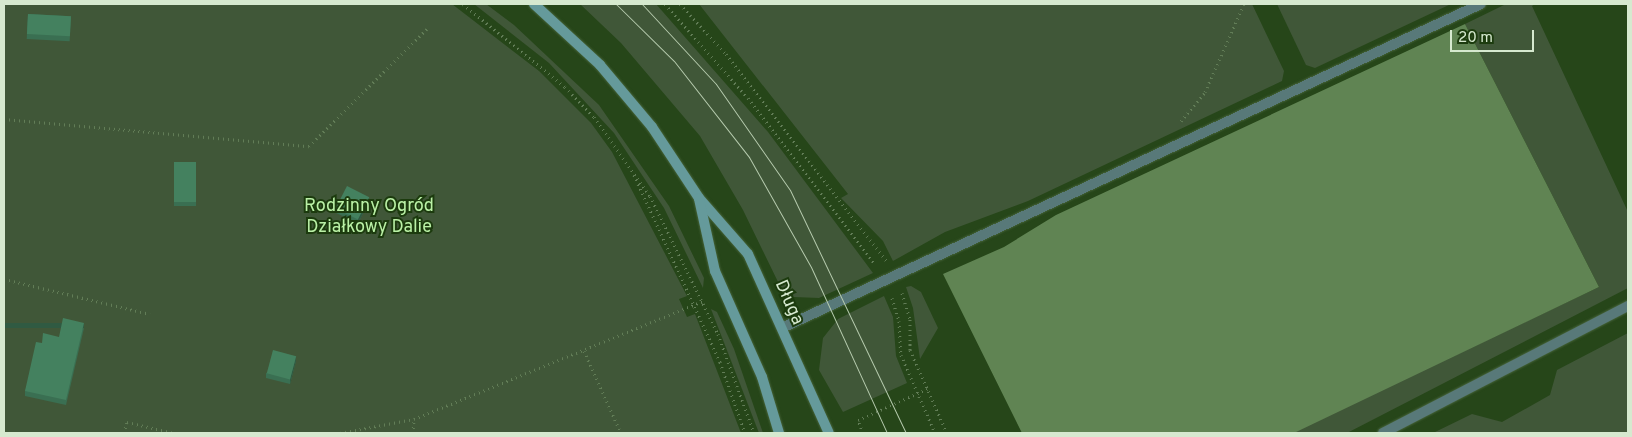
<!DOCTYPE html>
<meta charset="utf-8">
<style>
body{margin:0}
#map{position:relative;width:1632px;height:437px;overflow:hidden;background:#264619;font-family:Overpass,sans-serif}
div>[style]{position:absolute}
.green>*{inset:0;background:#405738}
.forest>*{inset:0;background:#608453}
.path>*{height:3px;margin-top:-1.5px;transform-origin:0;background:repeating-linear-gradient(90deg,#627d57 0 1px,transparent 0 5px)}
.roads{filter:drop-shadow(0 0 1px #46633a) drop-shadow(0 0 1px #46633a)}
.lane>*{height:10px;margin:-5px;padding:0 5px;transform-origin:5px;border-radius:5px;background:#587979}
.street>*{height:10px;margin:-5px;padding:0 5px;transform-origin:5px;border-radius:5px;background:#587979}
.secondary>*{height:10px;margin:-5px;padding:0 5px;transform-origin:5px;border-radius:5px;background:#659a9b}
.tram>*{height:1px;margin:-0.5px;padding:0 0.5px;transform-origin:0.5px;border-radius:0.5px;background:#b5caad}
.wall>*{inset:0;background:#3a6f52;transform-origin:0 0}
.shaded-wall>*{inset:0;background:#305a42;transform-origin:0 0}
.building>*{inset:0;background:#44815f;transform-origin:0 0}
span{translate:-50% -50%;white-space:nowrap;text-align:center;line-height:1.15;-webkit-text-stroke:4px #1c3b0e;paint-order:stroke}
.park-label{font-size:18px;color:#baf1a6}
.street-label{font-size:18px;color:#d6e9cf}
.frame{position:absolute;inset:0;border:5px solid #d6e9cf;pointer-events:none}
.scale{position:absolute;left:1450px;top:30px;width:84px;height:22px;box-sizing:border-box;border:2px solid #d6e9cf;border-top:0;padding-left:6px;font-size:15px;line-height:18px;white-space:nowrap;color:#d6e9cf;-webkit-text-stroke:4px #1c3b0e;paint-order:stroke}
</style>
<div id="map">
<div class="green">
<i style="clip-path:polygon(4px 4px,452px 4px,539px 71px,591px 123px,612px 152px,687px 296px,679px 299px,687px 317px,695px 314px,741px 433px,4px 433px)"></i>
<i style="clip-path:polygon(474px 4px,486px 4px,514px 25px,599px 105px,669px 206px,704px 278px,703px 288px,664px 208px,614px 133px,549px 63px)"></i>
<i style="clip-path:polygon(580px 4px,656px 4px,768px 132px,873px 273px,819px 298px,794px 297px,780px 286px,743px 210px,700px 136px,621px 43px)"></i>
<i style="clip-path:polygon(699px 4px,1252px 4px,1284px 71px,1282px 81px,1028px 201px,945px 232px,893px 261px,883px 241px,841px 198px,848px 194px)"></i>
<i style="clip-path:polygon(1277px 4px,1451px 4px,1315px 68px,1306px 65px)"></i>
<i style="clip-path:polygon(1506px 4px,1535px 4px,1532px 6px,1628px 212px,1628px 288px,1347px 433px,1291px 433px,1599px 287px,1465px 24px)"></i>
<i style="clip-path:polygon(911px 286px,921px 292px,938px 328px,920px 359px,913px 308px,906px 287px)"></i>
<i style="clip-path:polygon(884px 296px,893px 317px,896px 356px,907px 383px,843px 412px,819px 370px,823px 338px,838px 319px)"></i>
<i style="clip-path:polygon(711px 309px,717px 312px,734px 349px,763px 433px,759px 433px)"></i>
<i style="clip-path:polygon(1628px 333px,1628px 433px,1433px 433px,1472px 414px,1502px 422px,1550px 395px,1557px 370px)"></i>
</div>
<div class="forest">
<i style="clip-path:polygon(1465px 24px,1599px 287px,1294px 433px,1022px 433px,943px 274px,1004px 247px,1056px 215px)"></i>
</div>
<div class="path">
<i style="left:463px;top:4px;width:132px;rotate:39.1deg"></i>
<i style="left:565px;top:87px;width:42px;rotate:46deg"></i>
<i style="left:594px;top:117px;width:97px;rotate:54.7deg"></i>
<i style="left:650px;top:196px;width:154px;rotate:63.8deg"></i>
<i style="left:718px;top:334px;width:105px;rotate:70deg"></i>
<i style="left:665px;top:4px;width:125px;rotate:48.6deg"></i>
<i style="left:748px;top:98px;width:208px;rotate:52.6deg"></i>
<i style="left:680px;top:4px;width:68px;rotate:47.4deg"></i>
<i style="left:726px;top:54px;width:261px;rotate:52.2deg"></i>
<i style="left:4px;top:119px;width:306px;rotate:5.1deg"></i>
<i style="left:309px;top:146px;width:169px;rotate:-44.8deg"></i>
<i style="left:1181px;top:121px;width:38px;rotate:-50deg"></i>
<i style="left:1205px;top:92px;width:96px;rotate:-66.1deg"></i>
<i style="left:634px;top:175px;width:206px;rotate:65.3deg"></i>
<i style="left:720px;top:362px;width:75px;rotate:70.6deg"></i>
<i style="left:4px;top:279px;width:150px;rotate:13.5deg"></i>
<i style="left:902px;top:293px;width:27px;rotate:73deg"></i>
<i style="left:910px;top:319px;width:31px;rotate:90deg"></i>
<i style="left:910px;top:350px;width:91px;rotate:66deg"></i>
<i style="left:892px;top:298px;width:24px;rotate:73deg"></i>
<i style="left:899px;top:321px;width:34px;rotate:87deg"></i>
<i style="left:901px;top:355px;width:85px;rotate:66.4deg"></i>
<i style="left:584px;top:351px;width:90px;rotate:65.7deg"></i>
<i style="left:124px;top:433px;width:11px;rotate:-75deg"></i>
<i style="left:127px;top:422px;width:48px;rotate:13.2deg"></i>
<i style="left:340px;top:433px;width:75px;rotate:-10.7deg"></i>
<i style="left:413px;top:433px;width:14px;rotate:-86deg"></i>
<i style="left:414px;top:419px;width:312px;rotate:-22.2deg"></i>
<i style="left:863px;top:433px;width:14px;rotate:-111deg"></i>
<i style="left:858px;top:420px;width:76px;rotate:-24.2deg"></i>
</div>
<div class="roads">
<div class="lane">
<i style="left:782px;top:328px;width:770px;rotate:-24.87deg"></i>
</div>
<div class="street">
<i style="left:1383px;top:433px;width:276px;rotate:-27.4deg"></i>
</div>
<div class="secondary">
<i style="left:534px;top:4px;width:90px;rotate:42.7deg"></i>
<i style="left:600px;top:65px;width:81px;rotate:50deg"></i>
<i style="left:652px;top:127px;width:85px;rotate:56.5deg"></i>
<i style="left:699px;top:198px;width:74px;rotate:48.8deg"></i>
<i style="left:748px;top:254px;width:196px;rotate:65.7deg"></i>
<i style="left:699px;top:199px;width:74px;rotate:77.5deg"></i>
<i style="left:715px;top:271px;width:116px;rotate:66.1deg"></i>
<i style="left:762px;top:377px;width:59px;rotate:73.1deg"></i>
</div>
</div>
<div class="tram">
<i style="left:616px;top:4px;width:81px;rotate:44.5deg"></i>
<i style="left:674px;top:61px;width:122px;rotate:52deg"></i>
<i style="left:749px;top:157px;width:126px;rotate:60.6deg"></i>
<i style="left:811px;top:267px;width:183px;rotate:65.4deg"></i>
<i style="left:642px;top:4px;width:109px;rotate:47.2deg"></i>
<i style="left:716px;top:84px;width:129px;rotate:55.1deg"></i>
<i style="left:790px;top:190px;width:269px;rotate:64.5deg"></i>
</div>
<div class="wall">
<i style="left:28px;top:14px;width:43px;height:25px;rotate:3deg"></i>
<i style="left:174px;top:162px;width:22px;height:44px"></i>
<i style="clip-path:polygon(369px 202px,358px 223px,336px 213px,336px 208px)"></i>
<i style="clip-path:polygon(84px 328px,66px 405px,25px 396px,25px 391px,42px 343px)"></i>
<i style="clip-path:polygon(296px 361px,290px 384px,266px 378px,266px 373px)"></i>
</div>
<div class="shaded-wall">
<i style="clip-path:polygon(369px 197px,369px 202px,358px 223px,358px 218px)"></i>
<i style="left:84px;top:323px;width:5px;height:79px;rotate:90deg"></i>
<i style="clip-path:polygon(296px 356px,296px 361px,290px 384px,290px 379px)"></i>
</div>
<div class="building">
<i style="left:28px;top:14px;width:43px;height:20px;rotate:3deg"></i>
<i style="left:174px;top:162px;width:22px;height:40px"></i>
<i style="left:347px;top:186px;width:25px;height:25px;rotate:27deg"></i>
<i style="clip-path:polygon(63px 318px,84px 323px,66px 400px,25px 391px,36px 342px,42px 343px,43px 333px,59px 337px)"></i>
<i style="left:273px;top:350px;width:24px;height:24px;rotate:15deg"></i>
</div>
<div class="park-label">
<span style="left:369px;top:218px">Rodzinny Ogród<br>Działkowy Dalie</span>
</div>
<div class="street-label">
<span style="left:788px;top:303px;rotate:66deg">Długa</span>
</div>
<div class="frame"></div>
<div class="scale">20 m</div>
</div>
